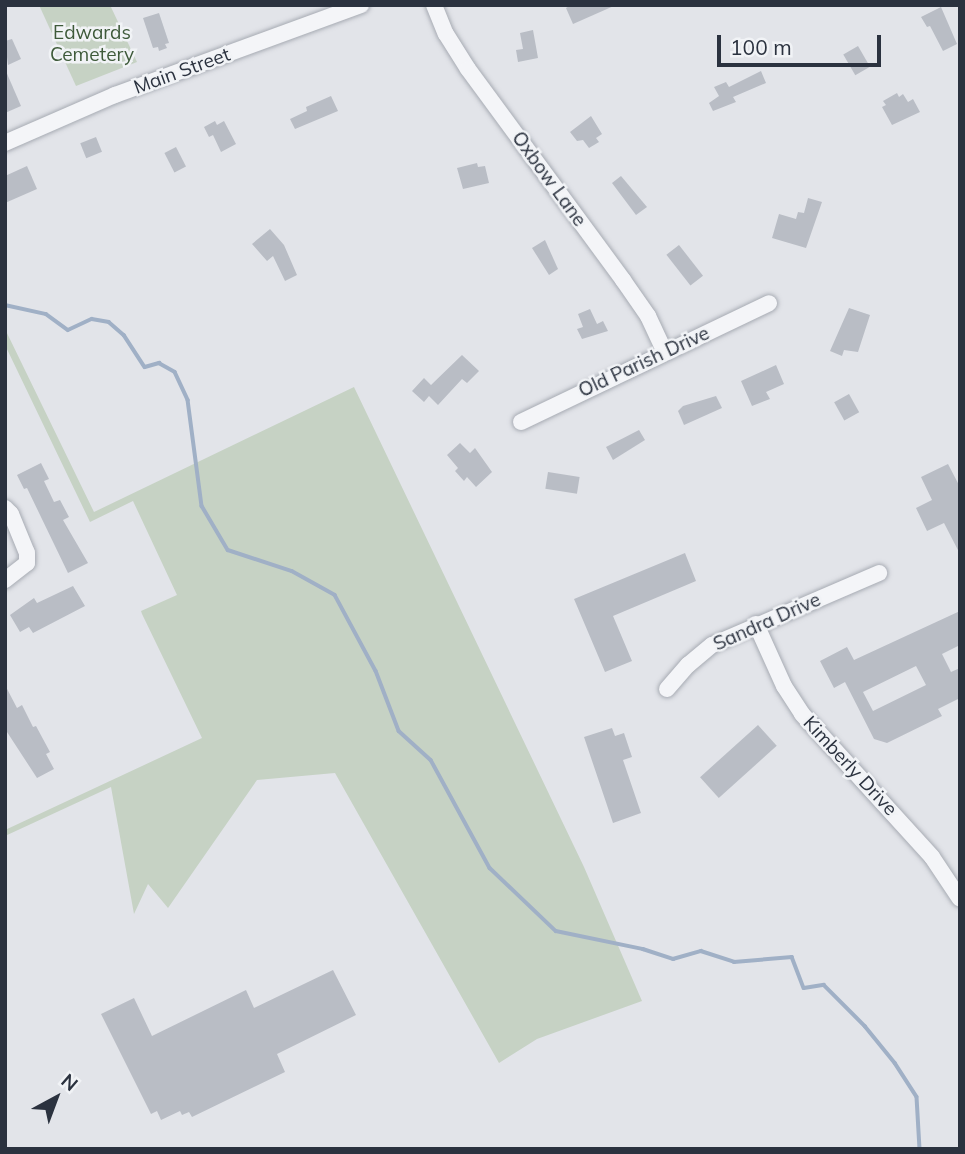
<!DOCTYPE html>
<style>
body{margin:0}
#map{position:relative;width:965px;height:1154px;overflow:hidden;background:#e2e4e9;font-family:Mulish,sans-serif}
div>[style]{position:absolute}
.green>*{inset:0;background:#c6d2c4}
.stream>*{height:3.5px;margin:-1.75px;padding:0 1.75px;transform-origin:1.75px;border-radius:1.75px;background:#a0b0c6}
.building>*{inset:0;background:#b9bdc5;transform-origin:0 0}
.roads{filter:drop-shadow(0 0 2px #a7abb3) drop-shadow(0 0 2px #a7abb3)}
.minor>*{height:16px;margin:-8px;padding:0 8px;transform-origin:8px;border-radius:8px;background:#f4f5f8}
span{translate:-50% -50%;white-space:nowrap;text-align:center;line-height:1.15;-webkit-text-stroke:5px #f1f3f6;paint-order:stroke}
.park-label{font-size:19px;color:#3e5a3a}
.street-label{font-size:19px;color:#2b323f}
.frame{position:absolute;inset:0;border:7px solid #2b323f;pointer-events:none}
.north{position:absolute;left:21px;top:1063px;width:70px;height:70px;-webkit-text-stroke:5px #f1f3f6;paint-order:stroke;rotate:41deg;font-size:19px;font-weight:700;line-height:28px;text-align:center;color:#2b323f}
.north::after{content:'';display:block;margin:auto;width:24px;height:32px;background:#2b323f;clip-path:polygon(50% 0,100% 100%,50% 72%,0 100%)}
.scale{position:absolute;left:717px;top:35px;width:164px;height:32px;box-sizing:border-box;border:4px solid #2b323f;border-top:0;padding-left:9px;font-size:21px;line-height:24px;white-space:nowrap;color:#2b323f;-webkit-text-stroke:5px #f1f3f6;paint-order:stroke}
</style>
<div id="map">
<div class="green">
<i style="clip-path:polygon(39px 5px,110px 5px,137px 62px,76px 86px)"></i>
<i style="clip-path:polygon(5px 329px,94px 512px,354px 387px,584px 867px,642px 1001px,537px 1039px,499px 1063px,335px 773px,257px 780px,168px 908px,148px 884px,134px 914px,111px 787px,5px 836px,5px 830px,202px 738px,142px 614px,141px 611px,177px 595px,133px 501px,90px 522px,5px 345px)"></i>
</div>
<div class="stream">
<i style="left:5px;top:305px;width:42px;rotate:12.4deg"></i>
<i style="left:46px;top:314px;width:27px;rotate:36deg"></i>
<i style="left:68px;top:330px;width:26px;rotate:-25deg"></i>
<i style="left:92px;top:319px;width:17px;rotate:10deg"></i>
<i style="left:109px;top:322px;width:20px;rotate:41deg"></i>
<i style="left:124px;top:335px;width:38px;rotate:57deg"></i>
<i style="left:145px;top:367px;width:15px;rotate:-16deg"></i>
<i style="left:159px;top:363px;width:18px;rotate:29deg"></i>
<i style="left:175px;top:372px;width:31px;rotate:65deg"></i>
<i style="left:188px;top:400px;width:107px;rotate:82.5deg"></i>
<i style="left:202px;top:506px;width:51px;rotate:59.4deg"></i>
<i style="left:228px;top:550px;width:67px;rotate:18.2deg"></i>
<i style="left:292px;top:571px;width:49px;rotate:29.2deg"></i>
<i style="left:335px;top:595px;width:86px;rotate:61.7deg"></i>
<i style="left:376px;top:671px;width:64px;rotate:69deg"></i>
<i style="left:399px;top:731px;width:43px;rotate:42.2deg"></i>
<i style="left:431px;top:760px;width:123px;rotate:61.4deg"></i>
<i style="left:490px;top:868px;width:91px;rotate:43.7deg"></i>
<i style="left:556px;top:931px;width:89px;rotate:11.7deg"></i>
<i style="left:643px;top:949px;width:32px;rotate:18deg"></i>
<i style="left:673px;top:959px;width:29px;rotate:-16deg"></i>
<i style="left:701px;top:951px;width:35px;rotate:18deg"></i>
<i style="left:734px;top:962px;width:58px;rotate:-4.9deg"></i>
<i style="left:792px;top:957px;width:33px;rotate:69deg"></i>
<i style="left:804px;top:988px;width:20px;rotate:-9deg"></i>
<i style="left:824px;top:985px;width:58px;rotate:45deg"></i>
<i style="left:865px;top:1026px;width:48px;rotate:51deg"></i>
<i style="left:895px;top:1063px;width:40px;rotate:57.1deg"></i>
<i style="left:917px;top:1097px;width:52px;rotate:86.7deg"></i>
</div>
<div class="building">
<i style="clip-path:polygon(571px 5px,616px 5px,573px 24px,566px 8px)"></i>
<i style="clip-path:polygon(941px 7px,957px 44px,943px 51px,930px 26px,927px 27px,921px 17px)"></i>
<i style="clip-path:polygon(159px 13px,169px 43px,165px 44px,167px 48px,159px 51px,158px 47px,153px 48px,143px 18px)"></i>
<i style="clip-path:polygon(533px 30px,538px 58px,518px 62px,516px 50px,523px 49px,520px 33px)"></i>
<i style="clip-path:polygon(12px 39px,21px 59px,8px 65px,5px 41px)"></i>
<i style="left:858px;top:46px;width:24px;height:17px;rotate:60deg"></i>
<i style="clip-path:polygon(5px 69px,21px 106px,5px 113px)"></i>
<i style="clip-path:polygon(761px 71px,766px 83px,733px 97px,736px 102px,713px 111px,709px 103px,719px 96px,714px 87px,726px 82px,729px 87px)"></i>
<i style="clip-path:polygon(897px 93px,899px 97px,903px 94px,908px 102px,913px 99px,920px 112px,892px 125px,882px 107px,886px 105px,883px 101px)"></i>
<i style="clip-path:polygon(331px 96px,338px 111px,295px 129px,290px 119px,307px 111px,306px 107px)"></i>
<i style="clip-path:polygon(591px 116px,602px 134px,596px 138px,599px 142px,589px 148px,583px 140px,577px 141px,570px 132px)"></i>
<i style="clip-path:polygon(215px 121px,217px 125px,224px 121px,236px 144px,221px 152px,213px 135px,209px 137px,204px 127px)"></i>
<i style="left:96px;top:137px;width:16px;height:17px;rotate:68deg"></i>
<i style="left:176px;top:147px;width:22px;height:13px;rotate:63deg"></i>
<i style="clip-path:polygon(477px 163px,478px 167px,485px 166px,489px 183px,463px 189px,457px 168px)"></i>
<i style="clip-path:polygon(27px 166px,37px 189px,5px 203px,5px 176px)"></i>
<i style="clip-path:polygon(621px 176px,647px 207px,636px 215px,612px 183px)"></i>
<i style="clip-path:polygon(808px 198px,822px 202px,806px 248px,772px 238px,779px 214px,796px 219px,798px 212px,804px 213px)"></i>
<i style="clip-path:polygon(270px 229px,284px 245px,297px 275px,285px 281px,273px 256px,267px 261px,252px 244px)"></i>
<i style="clip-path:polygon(545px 240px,558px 269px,549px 275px,532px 248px)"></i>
<i style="left:679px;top:245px;width:39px;height:16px;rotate:52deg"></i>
<i style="clip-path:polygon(849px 308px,870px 315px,858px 352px,844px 350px,842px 356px,830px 351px)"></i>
<i style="clip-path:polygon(590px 309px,597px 324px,603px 321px,608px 331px,582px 339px,577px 329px,583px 327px,578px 314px)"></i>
<i style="clip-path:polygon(462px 355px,479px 371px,467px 383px,462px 379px,438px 405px,429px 396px,424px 402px,412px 391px,424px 378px,431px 385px)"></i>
<i style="clip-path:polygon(776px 365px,784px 384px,766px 392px,770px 399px,752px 406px,741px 381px)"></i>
<i style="left:849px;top:394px;width:21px;height:17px;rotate:61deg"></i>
<i style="clip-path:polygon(716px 396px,722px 408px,684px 425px,678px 411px,683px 406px)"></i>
<i style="clip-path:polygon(639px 430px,645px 440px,613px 460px,606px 447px)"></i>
<i style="clip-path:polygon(460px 443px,470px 453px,475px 448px,492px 472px,476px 487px,467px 477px,464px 481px,455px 471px,458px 468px,447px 455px)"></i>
<i style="clip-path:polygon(41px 463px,49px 479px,44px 481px,54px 502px,60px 500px,69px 517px,63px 520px,88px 563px,68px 573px,27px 488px,24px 489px,17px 475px)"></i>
<i style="clip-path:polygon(948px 464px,960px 487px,960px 554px,944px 523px,927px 531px,916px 508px,932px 500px,921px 477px)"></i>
<i style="left:548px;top:472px;width:32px;height:17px;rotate:9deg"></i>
<i style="clip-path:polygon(685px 553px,696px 581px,613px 616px,632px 661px,605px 672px,574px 599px)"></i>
<i style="clip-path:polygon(73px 586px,85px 606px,33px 633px,29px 627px,20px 632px,10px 615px,34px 598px,37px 603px)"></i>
<i style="clip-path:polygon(evenodd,960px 611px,960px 645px,942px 654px,951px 672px,960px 668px,960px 698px,938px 709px,942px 716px,887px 743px,874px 739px,845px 682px,834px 688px,820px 661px,847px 647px,854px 660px,960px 611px,916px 666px,926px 685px,873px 711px,863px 692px,916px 666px)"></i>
<i style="clip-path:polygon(5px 685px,17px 708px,22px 705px,33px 727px,36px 726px,50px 752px,46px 754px,54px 769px,37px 778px,7px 732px)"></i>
<i style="left:758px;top:725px;width:28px;height:78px;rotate:48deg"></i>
<i style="clip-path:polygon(612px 728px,615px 736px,624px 733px,632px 757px,623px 760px,641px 813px,613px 823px,584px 737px)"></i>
<i style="clip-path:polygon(333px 970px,356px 1015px,277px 1054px,285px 1072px,192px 1117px,189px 1112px,182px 1115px,180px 1111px,161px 1120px,157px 1111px,151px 1114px,101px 1014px,134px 998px,152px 1036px,246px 990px,254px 1008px)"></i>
</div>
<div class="roads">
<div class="minor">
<i style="left:434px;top:5px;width:31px;rotate:68deg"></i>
<i style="left:446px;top:34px;width:41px;rotate:57.8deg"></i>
<i style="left:468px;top:69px;width:262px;rotate:53.7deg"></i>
<i style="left:623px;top:280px;width:44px;rotate:55.2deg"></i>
<i style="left:648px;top:316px;width:40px;rotate:65deg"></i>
<i style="left:5px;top:143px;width:120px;rotate:-23.6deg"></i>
<i style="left:115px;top:95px;width:262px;rotate:-20.1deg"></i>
<i style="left:521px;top:422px;width:275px;rotate:-25.6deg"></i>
<i style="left:5px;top:508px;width:8px;rotate:45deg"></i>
<i style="left:11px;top:514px;width:42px;rotate:67.7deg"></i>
<i style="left:27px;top:553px;width:10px;rotate:90deg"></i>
<i style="left:27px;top:563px;width:28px;rotate:142deg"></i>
<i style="left:756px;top:624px;width:68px;rotate:65.7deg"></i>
<i style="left:784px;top:686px;width:33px;rotate:57deg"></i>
<i style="left:802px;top:714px;width:193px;rotate:47.7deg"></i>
<i style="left:932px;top:857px;width:50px;rotate:56.3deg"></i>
<i style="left:667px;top:689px;width:32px;rotate:-49deg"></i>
<i style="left:688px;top:665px;width:31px;rotate:-40deg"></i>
<i style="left:712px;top:645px;width:182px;rotate:-23.3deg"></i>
</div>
</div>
<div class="park-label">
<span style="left:92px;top:44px">Edwards<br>Cemetery</span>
</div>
<div class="street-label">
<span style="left:182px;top:71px;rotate:-20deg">Main Street</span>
<span style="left:549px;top:179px;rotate:54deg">Oxbow Lane</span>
<span style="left:644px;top:362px;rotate:-25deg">Old Parish Drive</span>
<span style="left:767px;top:622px;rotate:-24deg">Sandra Drive</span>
<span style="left:850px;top:766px;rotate:47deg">Kimberly Drive</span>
</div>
<div class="frame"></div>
<div class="north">N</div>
<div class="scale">100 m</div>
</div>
